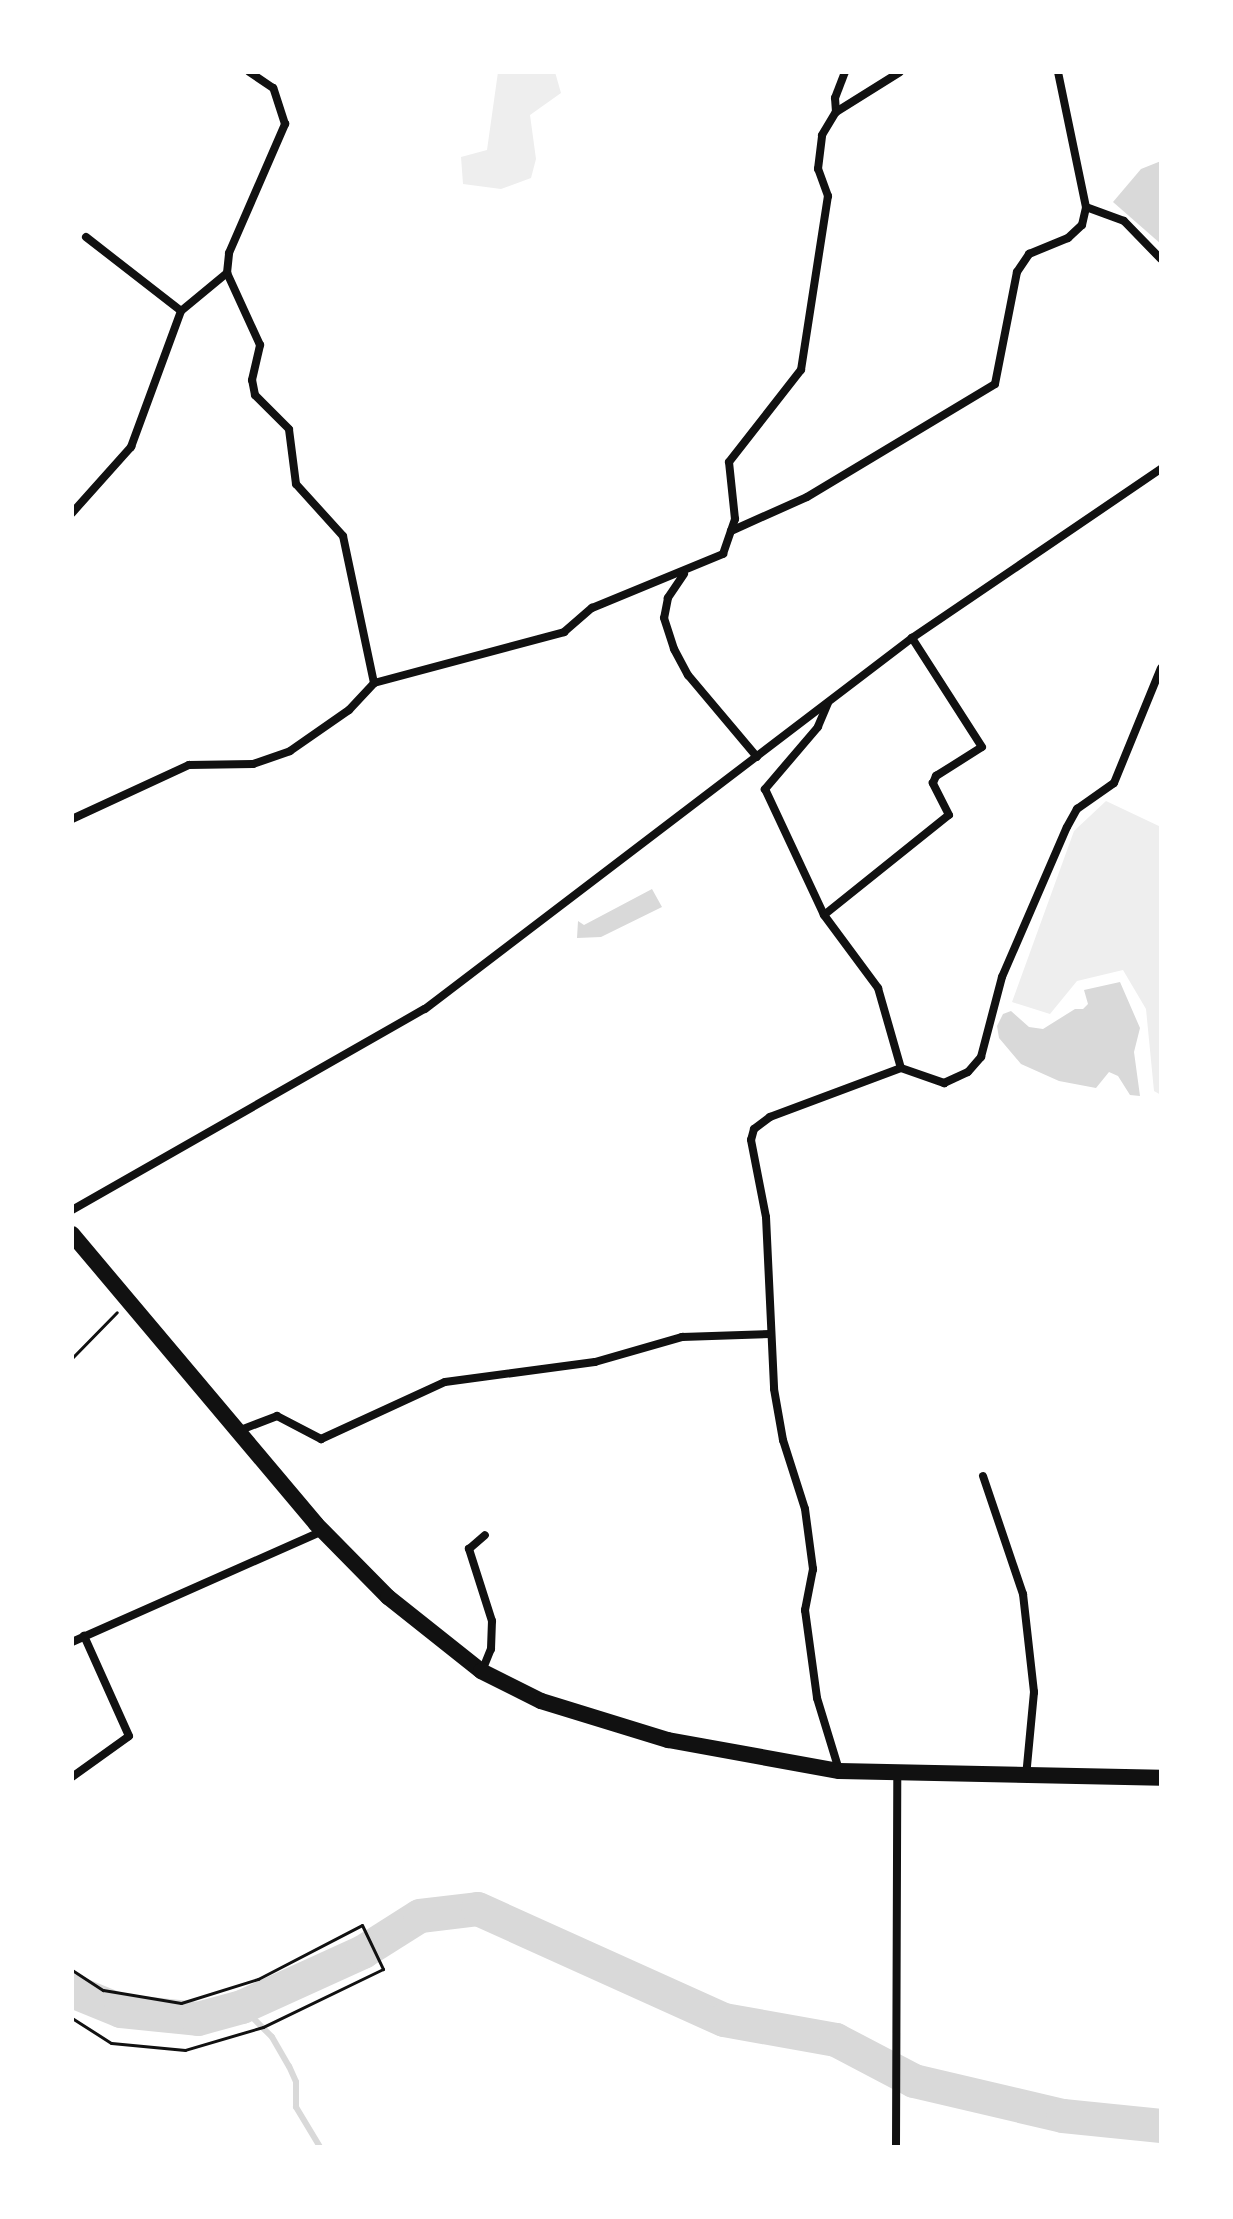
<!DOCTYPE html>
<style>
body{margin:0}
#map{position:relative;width:1233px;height:2219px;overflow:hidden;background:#fff;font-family:Signika,sans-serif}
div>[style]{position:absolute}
.green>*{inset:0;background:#eee}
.water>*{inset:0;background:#d9d9d9}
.stream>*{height:6px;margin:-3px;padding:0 3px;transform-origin:3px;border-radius:3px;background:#d9d9d9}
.river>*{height:34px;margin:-17px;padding:0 17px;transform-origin:17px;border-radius:17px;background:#d9d9d9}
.path>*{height:3px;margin:-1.5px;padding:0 1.5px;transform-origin:1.5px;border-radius:1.5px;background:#111}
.minor>*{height:8px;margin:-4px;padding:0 4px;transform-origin:4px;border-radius:4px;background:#111}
.primary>*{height:16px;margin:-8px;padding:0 8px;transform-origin:8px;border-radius:8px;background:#111}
span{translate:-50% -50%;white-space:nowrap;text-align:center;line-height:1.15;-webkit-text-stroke:8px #fff;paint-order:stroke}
.frame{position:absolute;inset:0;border:74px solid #fff;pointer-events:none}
</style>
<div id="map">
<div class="green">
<i style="clip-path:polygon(498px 72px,555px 72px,561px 93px,530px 115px,536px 159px,531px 178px,501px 189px,463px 184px,461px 157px,487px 150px)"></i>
<i style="clip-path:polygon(1106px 801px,1161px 827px,1161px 1095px,1154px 1091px,1146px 1009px,1123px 970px,1077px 981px,1050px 1014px,1012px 1002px,1074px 831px)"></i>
</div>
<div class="water">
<i style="clip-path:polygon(1161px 161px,1161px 244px,1113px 202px,1141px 169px)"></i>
<i style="clip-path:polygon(652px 889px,662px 907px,601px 937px,577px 938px,578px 921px,584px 925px)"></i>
<i style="clip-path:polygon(1120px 982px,1140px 1028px,1134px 1052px,1140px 1096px,1130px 1095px,1118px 1076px,1109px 1072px,1096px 1088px,1059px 1081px,1021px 1064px,999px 1038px,997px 1026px,1003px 1014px,1011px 1011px,1029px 1027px,1043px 1029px,1075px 1009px,1083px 1009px,1088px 1004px,1084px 990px)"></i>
</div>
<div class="stream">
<i style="left:242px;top:2007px;width:42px;rotate:45deg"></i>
<i style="left:272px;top:2037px;width:34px;rotate:60deg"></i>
<i style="left:289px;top:2066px;width:17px;rotate:66deg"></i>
<i style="left:296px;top:2082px;width:25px;rotate:90deg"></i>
<i style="left:296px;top:2107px;width:47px;rotate:59deg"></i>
</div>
<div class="river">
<i style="left:72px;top:1991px;width:53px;rotate:22.2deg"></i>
<i style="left:121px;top:2011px;width:77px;rotate:5.9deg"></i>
<i style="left:198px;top:2019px;width:46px;rotate:-15.3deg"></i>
<i style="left:242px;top:2007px;width:133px;rotate:-24.4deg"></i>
<i style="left:363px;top:1952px;width:67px;rotate:-32.3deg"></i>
<i style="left:420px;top:1916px;width:58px;rotate:-6.9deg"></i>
<i style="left:478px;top:1909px;width:270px;rotate:24.3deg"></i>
<i style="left:724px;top:2020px;width:114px;rotate:10.1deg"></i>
<i style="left:836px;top:2040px;width:88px;rotate:27.7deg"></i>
<i style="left:914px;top:2081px;width:153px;rotate:13.2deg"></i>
<i style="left:1063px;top:2116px;width:99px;rotate:5.8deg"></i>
</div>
<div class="path">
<i style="left:72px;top:1358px;width:64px;rotate:-45.6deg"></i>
<i style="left:72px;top:1970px;width:37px;rotate:33deg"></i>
<i style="left:103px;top:1990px;width:79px;rotate:9.5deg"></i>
<i style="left:181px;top:2003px;width:81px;rotate:-17.3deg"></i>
<i style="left:258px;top:1979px;width:117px;rotate:-27.4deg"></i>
<i style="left:362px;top:1925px;width:49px;rotate:64.5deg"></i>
<i style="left:383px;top:1969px;width:133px;rotate:154.2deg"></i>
<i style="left:263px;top:2027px;width:81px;rotate:163.6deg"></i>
<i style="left:185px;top:2050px;width:74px;rotate:-174.6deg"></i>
<i style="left:111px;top:2043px;width:46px;rotate:-147.3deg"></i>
</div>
<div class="minor">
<i style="left:1058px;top:72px;width:138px;rotate:78.3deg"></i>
<i style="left:836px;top:112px;width:14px;rotate:-94deg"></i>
<i style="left:835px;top:98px;width:28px;rotate:-69deg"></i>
<i style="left:86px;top:237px;width:120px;rotate:37.9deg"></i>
<i style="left:72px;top:513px;width:89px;rotate:-48.2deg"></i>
<i style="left:131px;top:447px;width:145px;rotate:-69.8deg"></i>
<i style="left:181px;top:311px;width:60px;rotate:-39.6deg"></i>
<i style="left:731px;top:531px;width:83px;rotate:-24.1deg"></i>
<i style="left:807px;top:497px;width:219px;rotate:-31deg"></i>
<i style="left:995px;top:384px;width:114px;rotate:-78.9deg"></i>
<i style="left:1017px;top:272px;width:22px;rotate:-56deg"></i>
<i style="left:1029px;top:254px;width:42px;rotate:-22.3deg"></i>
<i style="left:1068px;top:238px;width:19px;rotate:-43deg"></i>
<i style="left:1082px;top:225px;width:18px;rotate:-77deg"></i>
<i style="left:1086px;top:207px;width:40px;rotate:20.2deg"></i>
<i style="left:1124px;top:221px;width:53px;rotate:45.8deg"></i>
<i style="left:684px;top:574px;width:29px;rotate:124deg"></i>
<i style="left:668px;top:598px;width:20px;rotate:101deg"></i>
<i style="left:664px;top:618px;width:33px;rotate:72deg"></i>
<i style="left:674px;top:649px;width:30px;rotate:62deg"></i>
<i style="left:688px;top:675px;width:107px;rotate:49.9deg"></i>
<i style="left:374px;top:683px;width:197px;rotate:-15deg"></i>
<i style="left:564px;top:632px;width:37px;rotate:-41deg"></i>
<i style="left:592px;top:608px;width:142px;rotate:-22.4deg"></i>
<i style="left:723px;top:554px;width:37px;rotate:-71deg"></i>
<i style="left:735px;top:519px;width:57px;rotate:-96deg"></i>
<i style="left:729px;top:462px;width:117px;rotate:-52deg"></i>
<i style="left:801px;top:370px;width:176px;rotate:-81.2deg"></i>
<i style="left:828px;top:196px;width:29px;rotate:-110deg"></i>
<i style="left:818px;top:169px;width:34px;rotate:-83deg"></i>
<i style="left:822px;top:135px;width:27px;rotate:-59deg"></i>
<i style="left:836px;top:112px;width:75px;rotate:-32deg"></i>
<i style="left:828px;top:703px;width:26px;rotate:113deg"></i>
<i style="left:818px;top:727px;width:82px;rotate:130.5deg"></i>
<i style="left:765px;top:789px;width:139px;rotate:64.9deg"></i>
<i style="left:824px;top:915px;width:91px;rotate:53.5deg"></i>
<i style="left:878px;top:988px;width:83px;rotate:74deg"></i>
<i style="left:901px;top:1068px;width:140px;rotate:159.5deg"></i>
<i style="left:770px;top:1117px;width:20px;rotate:143deg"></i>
<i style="left:754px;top:1129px;width:11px;rotate:105deg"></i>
<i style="left:751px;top:1140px;width:78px;rotate:79deg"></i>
<i style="left:766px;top:1217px;width:172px;rotate:87.3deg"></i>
<i style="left:774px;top:1389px;width:52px;rotate:80deg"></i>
<i style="left:783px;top:1440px;width:72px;rotate:72.3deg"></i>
<i style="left:805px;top:1509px;width:61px;rotate:82.4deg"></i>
<i style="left:813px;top:1569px;width:42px;rotate:101deg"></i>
<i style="left:805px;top:1610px;width:89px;rotate:82.2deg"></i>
<i style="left:817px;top:1698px;width:75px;rotate:73deg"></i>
<i style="left:72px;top:819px;width:129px;rotate:-24.8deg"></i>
<i style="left:189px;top:765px;width:64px;rotate:-0.9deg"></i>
<i style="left:253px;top:764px;width:39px;rotate:-19deg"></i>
<i style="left:290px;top:751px;width:72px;rotate:-34.8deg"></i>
<i style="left:349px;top:710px;width:37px;rotate:-47deg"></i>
<i style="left:374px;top:683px;width:150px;rotate:-101.9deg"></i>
<i style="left:343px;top:536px;width:70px;rotate:-132.1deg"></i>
<i style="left:296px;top:484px;width:55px;rotate:-97.3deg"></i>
<i style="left:289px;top:429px;width:48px;rotate:-135deg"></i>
<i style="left:255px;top:395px;width:15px;rotate:-101deg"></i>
<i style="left:252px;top:380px;width:36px;rotate:-77deg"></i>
<i style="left:260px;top:345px;width:79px;rotate:-114.6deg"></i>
<i style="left:227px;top:273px;width:20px;rotate:-84deg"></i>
<i style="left:229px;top:253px;width:141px;rotate:-66.5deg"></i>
<i style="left:285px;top:124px;width:38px;rotate:-108deg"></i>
<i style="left:273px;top:88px;width:29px;rotate:-146deg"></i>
<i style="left:824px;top:915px;width:160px;rotate:-38.7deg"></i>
<i style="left:949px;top:815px;width:36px;rotate:-117deg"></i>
<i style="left:933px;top:783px;width:8px;rotate:-67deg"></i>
<i style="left:936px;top:776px;width:54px;rotate:-32.2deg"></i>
<i style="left:982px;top:747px;width:130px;rotate:-122.7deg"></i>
<i style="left:901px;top:1068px;width:46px;rotate:19.2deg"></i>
<i style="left:944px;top:1083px;width:26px;rotate:-25deg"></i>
<i style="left:968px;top:1072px;width:20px;rotate:-49deg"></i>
<i style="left:981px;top:1057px;width:83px;rotate:-75.3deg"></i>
<i style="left:1002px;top:977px;width:163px;rotate:-66.6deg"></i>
<i style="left:1067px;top:827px;width:21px;rotate:-61deg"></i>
<i style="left:1077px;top:809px;width:45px;rotate:-35.1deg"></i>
<i style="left:1114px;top:783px;width:124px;rotate:-67.8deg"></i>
<i style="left:72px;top:1210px;width:406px;rotate:-29.7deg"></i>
<i style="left:425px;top:1009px;width:612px;rotate:-37.3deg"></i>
<i style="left:912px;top:638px;width:301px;rotate:-34.2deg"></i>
<i style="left:238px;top:1431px;width:42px;rotate:-21deg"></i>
<i style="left:277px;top:1416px;width:50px;rotate:27.6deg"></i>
<i style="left:321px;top:1439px;width:136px;rotate:-24.7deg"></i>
<i style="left:445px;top:1382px;width:151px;rotate:-7.6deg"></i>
<i style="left:595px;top:1362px;width:91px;rotate:-16deg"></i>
<i style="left:682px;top:1337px;width:88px;rotate:-2deg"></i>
<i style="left:983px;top:1476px;width:125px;rotate:71.3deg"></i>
<i style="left:1023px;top:1594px;width:99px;rotate:83.6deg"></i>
<i style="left:1034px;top:1692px;width:85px;rotate:95.4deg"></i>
<i style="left:72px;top:1642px;width:274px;rotate:-23.9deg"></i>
<i style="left:482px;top:1671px;width:24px;rotate:-68deg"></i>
<i style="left:491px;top:1649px;width:28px;rotate:-88deg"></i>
<i style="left:492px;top:1621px;width:76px;rotate:-107.7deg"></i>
<i style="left:469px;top:1549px;width:21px;rotate:-41deg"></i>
<i style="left:72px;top:1777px;width:70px;rotate:-35.7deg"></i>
<i style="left:129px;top:1736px;width:110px;rotate:-114.2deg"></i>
<i style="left:896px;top:2147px;width:371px;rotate:-89.8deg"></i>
</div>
<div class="primary">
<i style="left:72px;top:1234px;width:379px;rotate:49.9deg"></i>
<i style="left:316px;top:1524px;width:103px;rotate:45.4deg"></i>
<i style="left:388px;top:1597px;width:119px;rotate:38.5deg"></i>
<i style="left:481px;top:1671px;width:67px;rotate:26.6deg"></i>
<i style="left:541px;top:1701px;width:133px;rotate:17.1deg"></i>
<i style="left:668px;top:1740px;width:174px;rotate:10.3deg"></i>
<i style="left:839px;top:1771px;width:322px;rotate:1.2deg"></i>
</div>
<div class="frame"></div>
</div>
